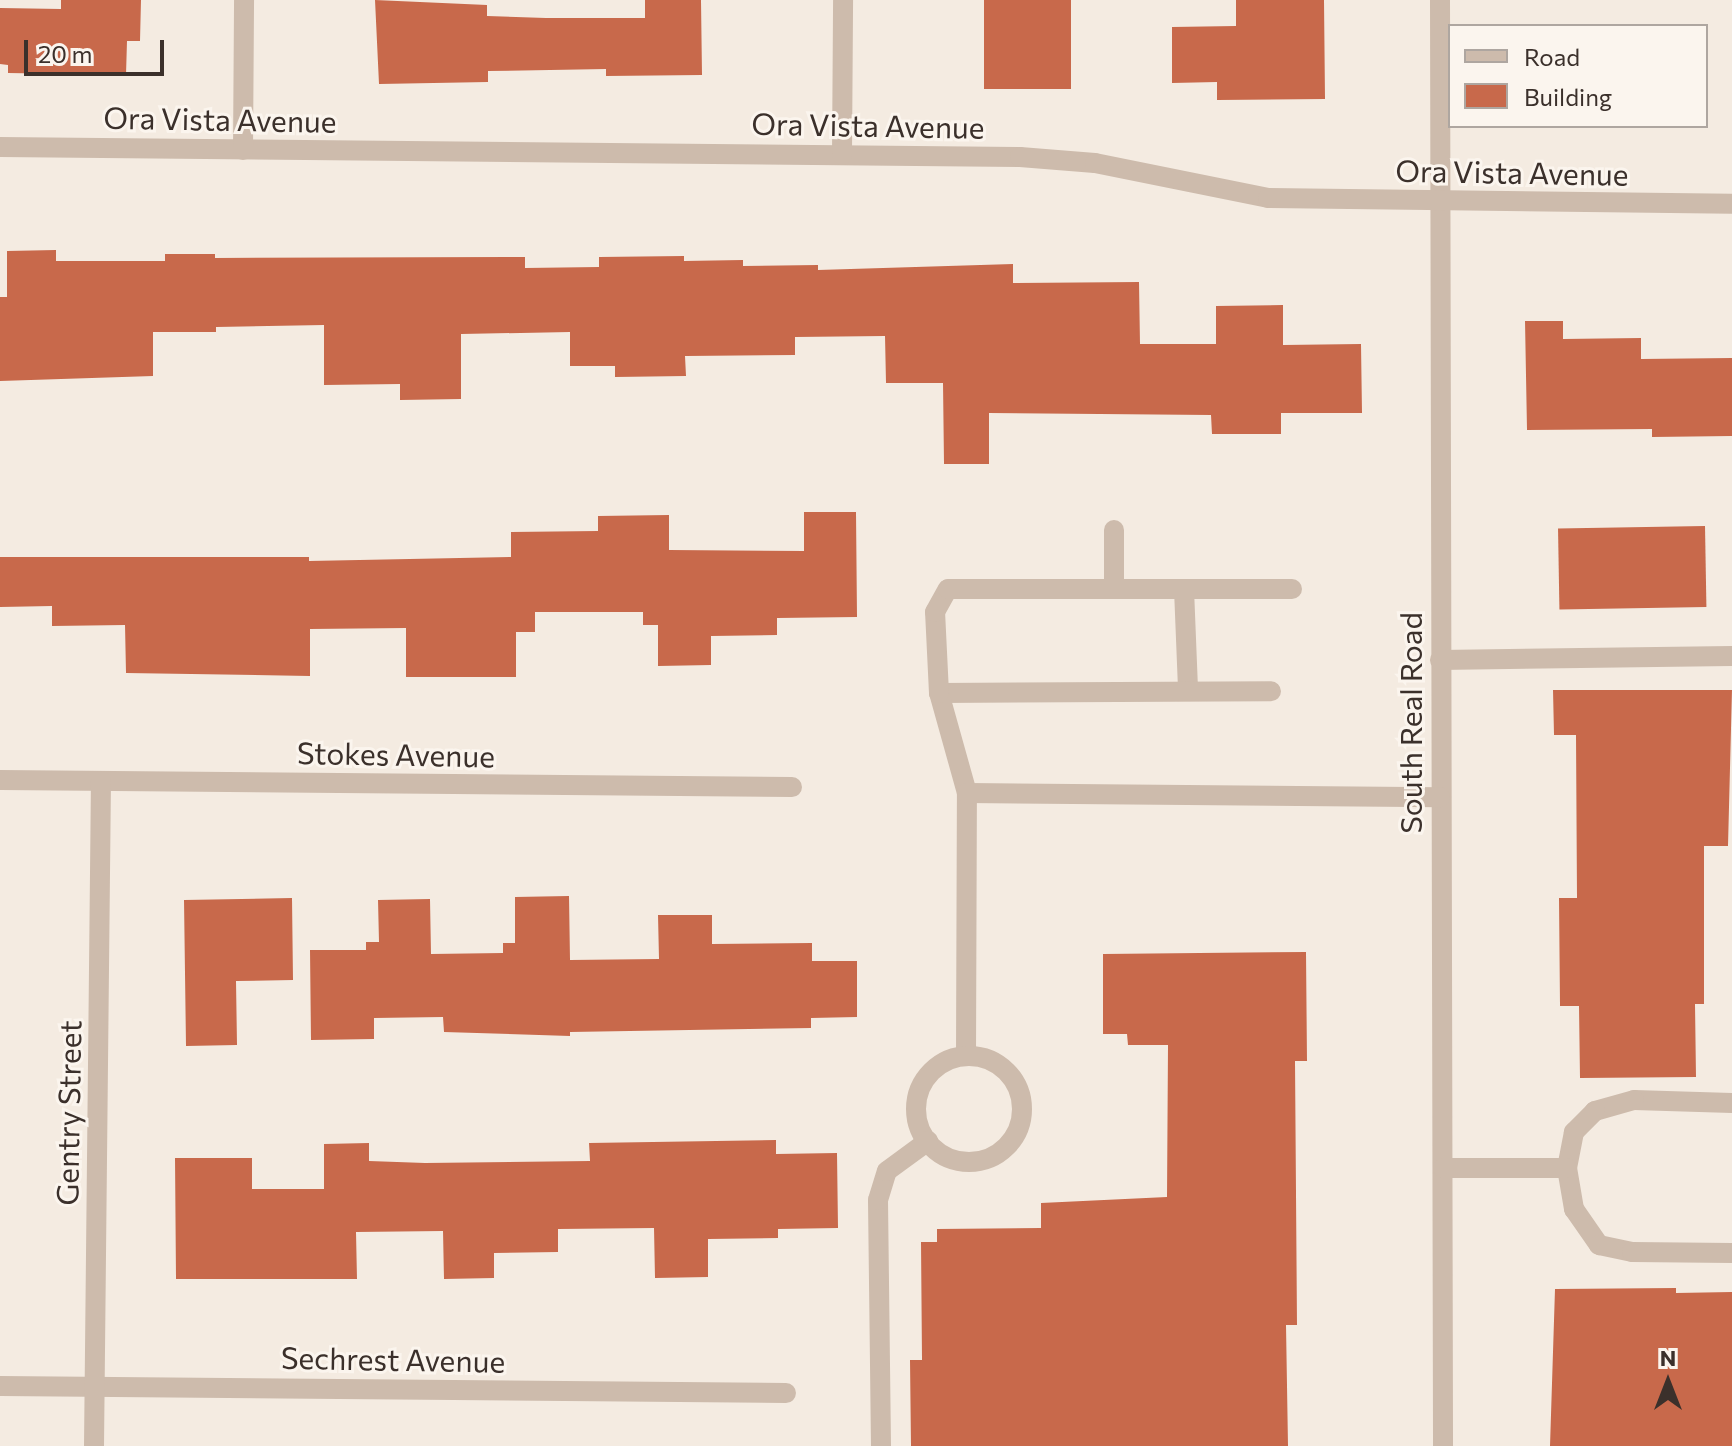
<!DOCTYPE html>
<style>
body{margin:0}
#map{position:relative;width:1732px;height:1446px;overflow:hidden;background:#f4ebe1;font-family:Commissioner,sans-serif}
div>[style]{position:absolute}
.building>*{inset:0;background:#c8694b;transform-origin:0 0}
.minor>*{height:20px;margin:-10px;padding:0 10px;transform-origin:10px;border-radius:10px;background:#cdbbac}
.minor>.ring{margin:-10px;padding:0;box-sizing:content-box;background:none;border:20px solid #cdbbac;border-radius:50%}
span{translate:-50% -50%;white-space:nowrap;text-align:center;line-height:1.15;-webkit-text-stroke:6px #fbf5ee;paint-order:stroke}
.street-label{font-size:30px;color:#3b302b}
.legend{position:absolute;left:1448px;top:24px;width:260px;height:104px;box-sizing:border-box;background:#fbf5ee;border:2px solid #aea6a0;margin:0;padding:10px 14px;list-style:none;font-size:24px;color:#3b302b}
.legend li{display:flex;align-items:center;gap:16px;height:40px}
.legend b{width:40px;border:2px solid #aea6a0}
.north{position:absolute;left:1628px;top:1342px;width:80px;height:80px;-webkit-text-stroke:6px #fbf5ee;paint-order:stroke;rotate:0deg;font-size:22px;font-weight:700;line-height:32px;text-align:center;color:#3b302b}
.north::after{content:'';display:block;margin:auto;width:28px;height:36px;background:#3b302b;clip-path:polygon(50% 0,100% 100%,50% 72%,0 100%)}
.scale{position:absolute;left:24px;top:40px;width:140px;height:36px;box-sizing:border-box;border:4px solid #3b302b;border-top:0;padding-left:10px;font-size:24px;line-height:28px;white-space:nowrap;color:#3b302b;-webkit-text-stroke:6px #fbf5ee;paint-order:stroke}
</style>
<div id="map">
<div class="building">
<i style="clip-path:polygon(61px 0,141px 0,140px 41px,127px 41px,126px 75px,8px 73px,8px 65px,0 64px,0 8px,61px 9px)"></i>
<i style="clip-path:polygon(375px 0,487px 5px,487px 16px,546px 18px,645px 18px,645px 0,701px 0,702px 75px,606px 76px,606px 69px,488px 71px,488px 82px,379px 84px)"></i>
<i style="left:984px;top:0;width:87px;height:89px"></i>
<i style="clip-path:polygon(1236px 0,1324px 0,1325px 99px,1217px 100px,1217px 82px,1172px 83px,1172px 27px,1236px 26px)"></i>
<i style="clip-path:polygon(56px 250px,56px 261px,165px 261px,165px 254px,215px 254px,215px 258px,525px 257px,525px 268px,599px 267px,599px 257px,684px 256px,684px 261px,743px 260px,743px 266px,818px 265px,818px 270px,1013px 264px,1013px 283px,1139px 282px,1140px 344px,1216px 344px,1216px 306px,1283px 305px,1283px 345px,1361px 344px,1362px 413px,1281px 413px,1281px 434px,1212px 434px,1211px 415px,989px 413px,989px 464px,944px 464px,943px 383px,886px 383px,885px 336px,795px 337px,795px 355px,685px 356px,686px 376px,615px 377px,615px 366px,570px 366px,570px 332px,461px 334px,461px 399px,400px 400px,400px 384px,324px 385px,324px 325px,216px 327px,216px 332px,153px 332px,153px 376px,0 381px,0 297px,7px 297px,7px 251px)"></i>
<i style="clip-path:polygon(1525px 321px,1563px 321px,1563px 339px,1641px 338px,1641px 359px,1732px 358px,1732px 436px,1652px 437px,1652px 429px,1527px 430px)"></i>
<i style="clip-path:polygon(804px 512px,856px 512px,857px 617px,777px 618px,777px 635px,711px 636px,711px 665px,658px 666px,658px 625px,643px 625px,643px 612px,535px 612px,535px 632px,516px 632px,516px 677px,406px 677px,406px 628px,310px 629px,310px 676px,126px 673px,125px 625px,52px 626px,52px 606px,0 607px,0 557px,309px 557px,309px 561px,511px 557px,511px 532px,598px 531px,598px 516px,669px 515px,669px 550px,804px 551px)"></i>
<i style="left:1705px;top:526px;width:81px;height:147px;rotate:89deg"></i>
<i style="clip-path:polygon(1553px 690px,1732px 690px,1728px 846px,1704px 846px,1704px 1004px,1695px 1004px,1696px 1077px,1580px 1078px,1579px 1006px,1560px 1006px,1559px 898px,1577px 898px,1576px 735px,1554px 735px)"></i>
<i style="clip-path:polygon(569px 896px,570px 960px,659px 959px,658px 915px,712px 915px,712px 944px,812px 943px,812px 961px,857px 961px,857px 1017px,811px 1018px,811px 1028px,570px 1032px,570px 1036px,444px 1032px,443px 1017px,374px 1018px,374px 1039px,311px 1040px,310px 950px,366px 950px,366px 942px,379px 942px,378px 900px,430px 899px,431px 954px,503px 953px,503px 943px,515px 943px,515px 897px)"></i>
<i style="clip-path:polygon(292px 898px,293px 980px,236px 981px,237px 1045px,186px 1046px,184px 900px)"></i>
<i style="clip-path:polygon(1306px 952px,1307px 1061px,1295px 1061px,1297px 1325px,1286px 1325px,1288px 1446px,911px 1446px,910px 1360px,922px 1360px,921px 1242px,937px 1242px,937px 1229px,1041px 1228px,1041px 1203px,1167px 1197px,1168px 1045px,1128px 1045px,1127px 1034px,1103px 1034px,1103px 954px)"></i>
<i style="clip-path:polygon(776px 1140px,776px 1154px,837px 1153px,838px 1228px,778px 1229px,778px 1238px,708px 1239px,708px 1277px,655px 1278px,654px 1228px,558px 1229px,558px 1252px,494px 1253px,494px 1278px,444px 1279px,443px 1231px,356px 1232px,357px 1279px,176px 1279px,175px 1158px,252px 1158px,252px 1189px,324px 1189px,324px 1144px,369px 1143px,369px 1161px,425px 1163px,590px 1161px,589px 1143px)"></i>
<i style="clip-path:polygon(1676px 1288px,1676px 1293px,1732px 1292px,1732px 1446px,1550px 1446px,1555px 1289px)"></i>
</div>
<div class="minor">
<i style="left:1440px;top:0;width:1446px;rotate:89.88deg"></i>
<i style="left:0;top:147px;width:1020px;rotate:0.56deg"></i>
<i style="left:1020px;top:157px;width:75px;rotate:4.6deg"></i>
<i style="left:1095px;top:163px;width:177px;rotate:11.4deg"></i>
<i style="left:1268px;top:198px;width:464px;rotate:0.7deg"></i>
<i style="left:243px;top:150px;width:150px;rotate:-89.6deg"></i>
<i style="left:842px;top:155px;width:155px;rotate:-89.6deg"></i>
<i style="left:1114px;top:530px;width:59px;rotate:90deg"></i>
<i style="left:1184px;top:589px;width:101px;rotate:87.7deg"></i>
<i style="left:1440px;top:660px;width:292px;rotate:-0.8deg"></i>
<i style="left:939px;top:693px;width:332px;rotate:-0.3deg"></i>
<i style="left:0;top:780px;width:792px;rotate:0.51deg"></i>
<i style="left:967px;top:793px;width:104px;rotate:-105.6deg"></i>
<i style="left:939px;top:693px;width:81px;rotate:-92.8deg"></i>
<i style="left:935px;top:612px;width:26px;rotate:-61deg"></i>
<i style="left:948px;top:589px;width:344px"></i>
<i style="left:966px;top:1056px;width:263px;rotate:-89.8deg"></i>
<i style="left:967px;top:793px;width:473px;rotate:0.5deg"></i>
<i class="ring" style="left:916px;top:1056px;width:86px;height:86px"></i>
<i style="left:1732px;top:1103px;width:98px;rotate:-178.2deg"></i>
<i style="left:1634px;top:1100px;width:41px;rotate:164.2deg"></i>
<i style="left:1595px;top:1111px;width:30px;rotate:135deg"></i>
<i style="left:1574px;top:1132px;width:37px;rotate:101deg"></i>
<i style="left:1567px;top:1168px;width:42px;rotate:80.3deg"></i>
<i style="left:1574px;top:1209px;width:44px;rotate:55.2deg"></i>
<i style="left:1599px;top:1245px;width:34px;rotate:12deg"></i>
<i style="left:1632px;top:1252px;width:100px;rotate:0.6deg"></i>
<i style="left:1443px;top:1168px;width:124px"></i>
<i style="left:0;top:1386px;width:786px;rotate:0.51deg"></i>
<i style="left:94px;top:1446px;width:665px;rotate:-89.4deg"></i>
<i style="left:881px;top:1446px;width:246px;rotate:-90.7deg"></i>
<i style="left:878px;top:1200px;width:30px;rotate:-73deg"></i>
<i style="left:887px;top:1171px;width:51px;rotate:-36.2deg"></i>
</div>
<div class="street-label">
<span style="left:220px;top:119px;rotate:1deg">Ora Vista Avenue</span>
<span style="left:868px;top:125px;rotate:1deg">Ora Vista Avenue</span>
<span style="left:1512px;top:172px;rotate:1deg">Ora Vista Avenue</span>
<span style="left:1410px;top:723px;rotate:-90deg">South Real Road</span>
<span style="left:396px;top:754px;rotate:1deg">Stokes Avenue</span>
<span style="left:68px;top:1113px;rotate:-89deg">Gentry Street</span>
<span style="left:393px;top:1359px;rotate:1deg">Sechrest Avenue</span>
</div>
<ul class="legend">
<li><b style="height:10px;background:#cdbbac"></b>Road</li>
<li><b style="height:22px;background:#c8694b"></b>Building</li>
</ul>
<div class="north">N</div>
<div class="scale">20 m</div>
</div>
